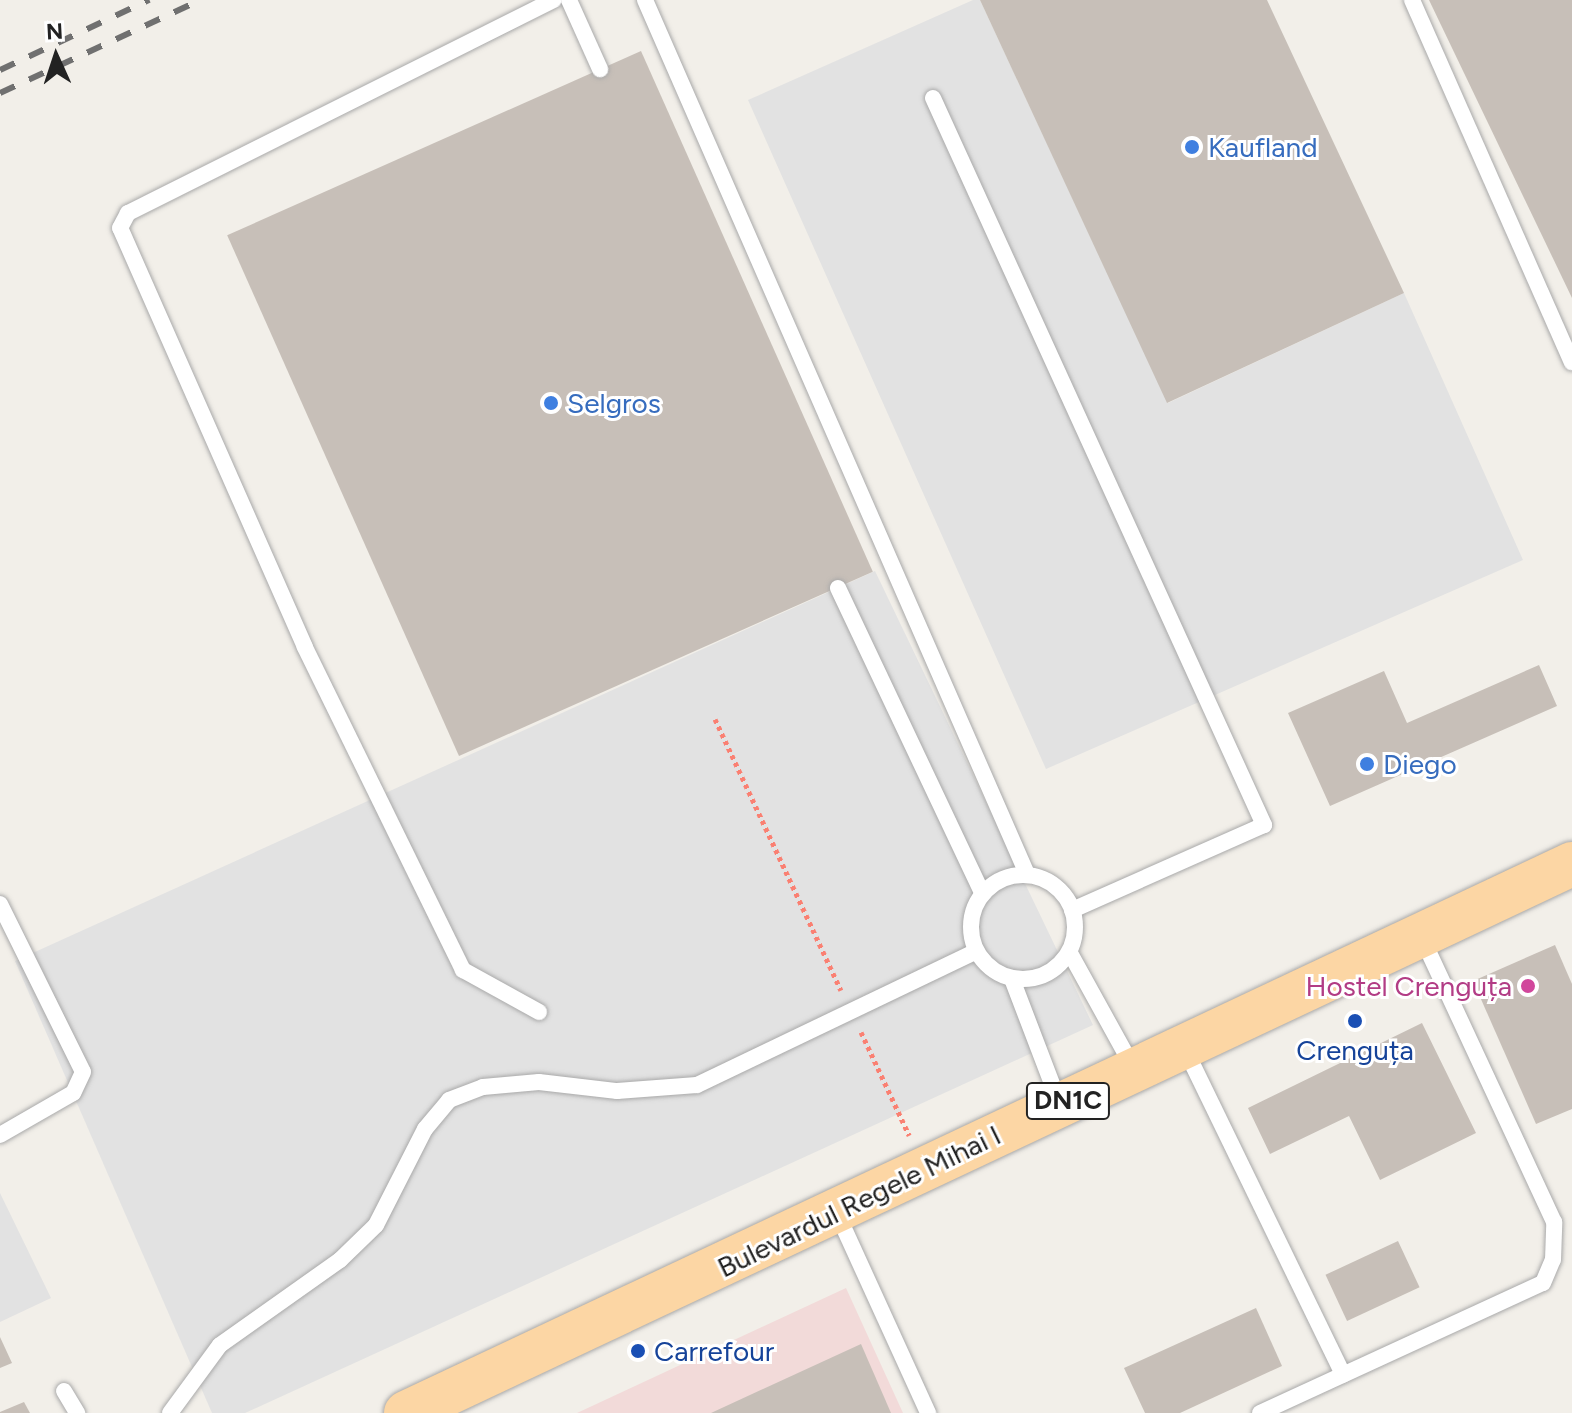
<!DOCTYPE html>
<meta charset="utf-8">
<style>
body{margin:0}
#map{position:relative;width:1572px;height:1413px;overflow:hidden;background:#f2efe9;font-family:Figtree,sans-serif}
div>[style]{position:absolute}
.commercial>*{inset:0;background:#f2dad9}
.parking>*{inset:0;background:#e2e2e2}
.building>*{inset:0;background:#c7bfb8;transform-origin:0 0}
.path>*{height:5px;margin-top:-2.5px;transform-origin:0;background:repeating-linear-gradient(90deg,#fa8072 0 4px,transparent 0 8px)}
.roads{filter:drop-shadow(0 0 2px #a9a9a9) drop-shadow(0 0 2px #a9a9a9)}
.lane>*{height:16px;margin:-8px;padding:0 8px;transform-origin:8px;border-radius:8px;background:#fff}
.lane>.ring{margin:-8px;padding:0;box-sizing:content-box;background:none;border:16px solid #fff;border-radius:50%}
.primary>*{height:44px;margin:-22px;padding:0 22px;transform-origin:22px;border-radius:22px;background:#fcd6a4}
.rail>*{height:6px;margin-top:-3px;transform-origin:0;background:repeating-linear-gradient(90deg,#707070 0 16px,transparent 0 32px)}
.dots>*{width:22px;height:22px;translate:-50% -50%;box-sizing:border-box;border:4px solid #fff;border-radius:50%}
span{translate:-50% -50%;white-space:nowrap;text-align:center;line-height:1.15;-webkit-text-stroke:6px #fff;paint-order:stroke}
.shield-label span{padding:2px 6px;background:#fff;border:2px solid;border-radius:6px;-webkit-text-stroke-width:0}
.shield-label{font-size:26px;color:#222;font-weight:700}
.shop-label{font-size:28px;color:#366cbe}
.left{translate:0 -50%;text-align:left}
.hotel-label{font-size:28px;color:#b23c85}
.right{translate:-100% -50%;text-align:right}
.transit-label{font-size:28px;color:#164399}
.street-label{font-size:28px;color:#222}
.north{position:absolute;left:16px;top:16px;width:80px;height:80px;-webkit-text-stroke:6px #fff;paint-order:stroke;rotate:357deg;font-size:22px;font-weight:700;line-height:32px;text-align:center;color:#222}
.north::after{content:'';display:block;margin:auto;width:28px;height:36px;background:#222;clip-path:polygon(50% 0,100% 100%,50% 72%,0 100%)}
</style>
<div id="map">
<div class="commercial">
<i style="clip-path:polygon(846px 1288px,903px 1413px,577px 1413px)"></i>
</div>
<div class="parking">
<i style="clip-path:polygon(973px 0,980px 0,1168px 403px,1404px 293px,1523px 560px,1046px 769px,748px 100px)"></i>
<i style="clip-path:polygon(875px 571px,1093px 1025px,245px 1413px,212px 1413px,15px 961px)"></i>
<i style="clip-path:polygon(0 1193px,51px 1298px,0 1322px)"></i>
</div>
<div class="building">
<i style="clip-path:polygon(980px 0,1267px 0,1404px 293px,1167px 403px)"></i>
<i style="clip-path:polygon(1429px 0,1572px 0,1572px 298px)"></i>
<i style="left:641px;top:51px;width:570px;height:453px;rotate:66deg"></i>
<i style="clip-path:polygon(1539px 665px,1557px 706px,1330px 806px,1288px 713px,1384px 671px,1407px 723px)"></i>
<i style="clip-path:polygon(1555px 945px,1572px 984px,1572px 1109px,1536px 1124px,1473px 981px)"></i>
<i style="clip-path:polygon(1422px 1023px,1476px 1133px,1380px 1180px,1349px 1116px,1270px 1154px,1248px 1108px)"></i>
<i style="left:1398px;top:1241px;width:51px;height:80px;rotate:65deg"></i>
<i style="clip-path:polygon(1256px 1308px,1282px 1366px,1180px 1413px,1145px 1413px,1124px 1368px)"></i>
<i style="clip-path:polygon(0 1337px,12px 1363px,0 1368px)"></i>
<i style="clip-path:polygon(861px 1344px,891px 1413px,711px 1413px)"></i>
<i style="clip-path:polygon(24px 1402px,30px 1413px,0 1413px,0 1412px)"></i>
</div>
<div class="path">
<i style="left:715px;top:719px;width:299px;rotate:65.1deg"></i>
<i style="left:861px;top:1032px;width:114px;rotate:65deg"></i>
</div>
<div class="roads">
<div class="lane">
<i style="left:569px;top:0;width:76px;rotate:65.8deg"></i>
<i style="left:645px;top:0;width:954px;rotate:66.39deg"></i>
<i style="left:1412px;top:0;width:396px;rotate:66.2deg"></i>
<i style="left:933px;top:98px;width:799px;rotate:65.52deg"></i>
<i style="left:1264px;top:825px;width:210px;rotate:156.1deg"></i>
<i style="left:838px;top:588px;width:337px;rotate:64.7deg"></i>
<i class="ring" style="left:971px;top:875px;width:88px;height:88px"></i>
<i style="left:0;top:904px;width:187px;rotate:63.7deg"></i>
<i style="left:83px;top:1072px;width:23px;rotate:115deg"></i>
<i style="left:73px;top:1093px;width:84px;rotate:150.1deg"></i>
<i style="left:1070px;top:953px;width:132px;rotate:61.1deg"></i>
<i style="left:1012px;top:979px;width:135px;rotate:69.1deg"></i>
<i style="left:539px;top:1012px;width:87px;rotate:-151.1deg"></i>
<i style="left:463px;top:970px;width:360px;rotate:-116.1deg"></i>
<i style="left:305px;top:647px;width:458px;rotate:-113.8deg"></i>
<i style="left:120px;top:228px;width:17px;rotate:-62deg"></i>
<i style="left:128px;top:213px;width:476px;rotate:-26.6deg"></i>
<i style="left:1185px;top:1049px;width:362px;rotate:64.1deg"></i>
<i style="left:837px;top:1213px;width:220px;rotate:65.5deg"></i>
<i style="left:64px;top:1391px;width:26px;rotate:59deg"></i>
<i style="left:170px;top:1413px;width:84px;rotate:-53.7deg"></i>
<i style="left:220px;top:1345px;width:147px;rotate:-35.3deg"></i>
<i style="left:340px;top:1260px;width:50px;rotate:-44.2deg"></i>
<i style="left:376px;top:1225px;width:108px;rotate:-63deg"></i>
<i style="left:425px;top:1129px;width:38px;rotate:-50deg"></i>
<i style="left:449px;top:1100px;width:36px;rotate:-21deg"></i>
<i style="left:483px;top:1087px;width:56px;rotate:-5.1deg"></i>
<i style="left:539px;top:1082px;width:79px;rotate:6.6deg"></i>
<i style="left:617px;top:1091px;width:80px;rotate:-4.3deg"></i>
<i style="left:697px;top:1085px;width:308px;rotate:-25.6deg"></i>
<i style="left:1260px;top:1413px;width:311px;rotate:-24.7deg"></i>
<i style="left:1543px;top:1283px;width:25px;rotate:-67deg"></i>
<i style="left:1553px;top:1260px;width:38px;rotate:-88deg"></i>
<i style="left:1554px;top:1222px;width:315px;rotate:-114.9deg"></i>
</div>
<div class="primary">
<i style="left:406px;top:1413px;width:1289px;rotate:-25.21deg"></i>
</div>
</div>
<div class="rail">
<i style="left:0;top:70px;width:165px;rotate:-25.2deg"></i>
<i style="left:0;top:93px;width:221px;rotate:-24.9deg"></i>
</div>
<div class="dots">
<i style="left:1192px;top:147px;background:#3f7fe0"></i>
<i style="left:551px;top:403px;background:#3f7fe0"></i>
<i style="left:1367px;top:764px;background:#3f7fe0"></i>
<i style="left:1528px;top:986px;background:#d1479c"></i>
<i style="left:1355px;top:1021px;background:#1a4fb4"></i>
<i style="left:638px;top:1351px;background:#1a4fb4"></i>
</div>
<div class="shield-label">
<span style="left:1068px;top:1101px">DN1C</span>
</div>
<div class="shop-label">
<span class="left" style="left:1208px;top:147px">Kaufland</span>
<span class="left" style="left:567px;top:403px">Selgros</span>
<span class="left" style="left:1383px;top:764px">Diego</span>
</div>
<div class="hotel-label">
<span class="right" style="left:1512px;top:986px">Hostel Crenguța</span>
</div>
<div class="transit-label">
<span style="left:1355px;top:1050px">Crenguța</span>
<span class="left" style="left:654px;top:1351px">Carrefour</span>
</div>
<div class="street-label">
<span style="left:859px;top:1201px;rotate:-26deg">Bulevardul Regele Mihai I</span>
</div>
<div class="north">N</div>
</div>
